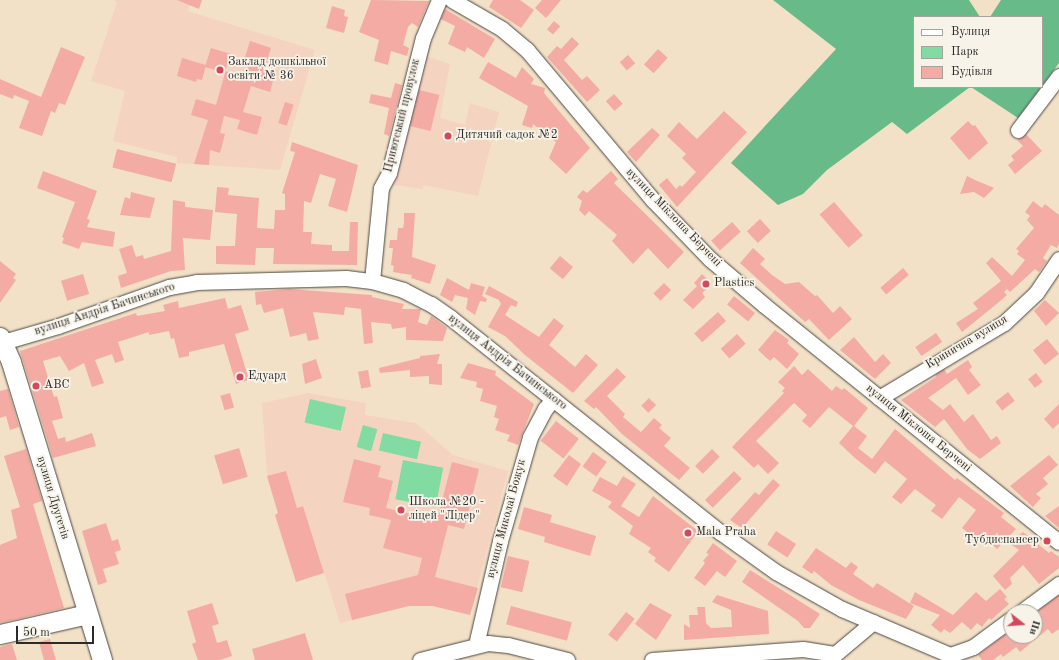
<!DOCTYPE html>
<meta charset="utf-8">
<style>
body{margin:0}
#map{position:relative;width:1059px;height:660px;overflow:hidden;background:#f3e1c7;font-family:"Old Standard TT",serif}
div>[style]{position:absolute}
.built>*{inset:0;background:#f5d3c1}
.green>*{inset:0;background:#81dba2;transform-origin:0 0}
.forest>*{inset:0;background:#68bb88}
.building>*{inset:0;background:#f3aba3;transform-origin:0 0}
.roads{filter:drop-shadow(0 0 1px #494642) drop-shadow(0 0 1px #494642)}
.minor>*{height:15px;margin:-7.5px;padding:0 7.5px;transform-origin:7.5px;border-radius:7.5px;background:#fff}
.major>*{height:19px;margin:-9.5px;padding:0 9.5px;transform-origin:9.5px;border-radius:9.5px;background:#fff}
.dots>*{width:11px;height:11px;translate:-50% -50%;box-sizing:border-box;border:2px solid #f7f3e8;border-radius:50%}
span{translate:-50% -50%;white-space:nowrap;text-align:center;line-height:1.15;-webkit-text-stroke:3.5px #f7f3e8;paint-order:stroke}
.poi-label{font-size:12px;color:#2b2b2b}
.left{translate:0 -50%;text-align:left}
.right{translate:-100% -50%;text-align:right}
.street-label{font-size:12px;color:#2b2b2b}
.legend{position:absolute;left:913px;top:16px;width:130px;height:72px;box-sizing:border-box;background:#f7f3e8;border:1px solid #a5a39c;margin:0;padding:5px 7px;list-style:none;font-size:12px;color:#2b2b2b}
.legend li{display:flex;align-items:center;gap:8px;height:20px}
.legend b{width:20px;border:1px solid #a5a39c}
.north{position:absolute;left:1003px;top:604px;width:40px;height:40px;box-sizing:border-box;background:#f7f3e8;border:1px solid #a5a39c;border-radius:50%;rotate:107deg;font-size:11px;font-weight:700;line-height:16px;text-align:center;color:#2b2b2b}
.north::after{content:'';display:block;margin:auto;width:14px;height:18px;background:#d1495b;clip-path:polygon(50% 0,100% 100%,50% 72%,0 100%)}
.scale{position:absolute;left:16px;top:626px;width:78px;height:18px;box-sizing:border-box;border:2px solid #2b2b2b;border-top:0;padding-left:5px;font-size:12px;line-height:14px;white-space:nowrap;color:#2b2b2b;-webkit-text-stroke:3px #f7f3e8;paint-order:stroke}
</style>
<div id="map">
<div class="built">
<i style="clip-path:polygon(113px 0,191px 0,188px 11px,315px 50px,280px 170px,177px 163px,177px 157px,113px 141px,125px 91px,91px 81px,117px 2px)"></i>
<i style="clip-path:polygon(423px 55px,450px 64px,440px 118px,465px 125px,470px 103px,499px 112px,478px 196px,423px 185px,423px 189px,394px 185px)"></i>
<i style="clip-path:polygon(308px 393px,366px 403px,365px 415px,416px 423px,453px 455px,508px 471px,470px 615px,433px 606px,409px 606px,340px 623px,303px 506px,278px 513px,267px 476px,262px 403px)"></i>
</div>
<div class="green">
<i style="left:310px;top:399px;width:37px;height:24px;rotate:13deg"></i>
<i style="left:363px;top:425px;width:15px;height:23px;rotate:16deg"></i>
<i style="left:383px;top:433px;width:39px;height:18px;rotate:13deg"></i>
<i style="left:403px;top:460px;width:41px;height:40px;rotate:11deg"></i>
</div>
<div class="forest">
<i style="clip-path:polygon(773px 0,969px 0,980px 17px,914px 17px,914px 87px,970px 87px,907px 134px,892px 122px,827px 170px,803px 194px,778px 205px,731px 163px,836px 49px)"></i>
<i style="clip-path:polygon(1001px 0,1059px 0,1059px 63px,1042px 86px,1042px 17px,990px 17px)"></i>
<i style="clip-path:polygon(971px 87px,1041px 87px,1018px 118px)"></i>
</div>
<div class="building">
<i style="clip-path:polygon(177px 0,202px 0,199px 9px)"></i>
<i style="clip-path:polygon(371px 0,429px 1px,418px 27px,412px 23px,408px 27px,403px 45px,409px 48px,407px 56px,391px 51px,388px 65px,374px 61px,379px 40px,359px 32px)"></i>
<i style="clip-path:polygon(493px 0,520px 0,534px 10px,521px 28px,489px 7px)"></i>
<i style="clip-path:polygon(542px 0,561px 0,546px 18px,535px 8px)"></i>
<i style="clip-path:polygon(332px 6px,345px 10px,344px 16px,348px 17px,344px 33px,326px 28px)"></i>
<i style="clip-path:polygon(445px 9px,495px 39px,484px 58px,467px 47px,465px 52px,448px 44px,455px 26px,441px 19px)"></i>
<i style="left:554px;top:21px;width:8px;height:11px;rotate:40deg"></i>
<i style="clip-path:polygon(572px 37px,579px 44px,564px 60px,582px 80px,587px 76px,600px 90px,587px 102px,547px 57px,557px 46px,561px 49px)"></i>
<i style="clip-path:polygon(250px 41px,271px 48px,264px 70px,275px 73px,270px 92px,251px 86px,243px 112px,262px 117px,257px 135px,237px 129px,240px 120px,224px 116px,220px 133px,225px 134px,220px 153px,210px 150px,209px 165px,194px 164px,208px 120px,191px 115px,196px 99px,216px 105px,225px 73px,205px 67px,211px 48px,231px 54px,225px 71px,245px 77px,251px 59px,245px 57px)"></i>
<i style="clip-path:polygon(61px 47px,85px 57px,65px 105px,59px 103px,55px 113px,51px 111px,42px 136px,19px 128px,29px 101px,14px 95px,13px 99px,0 94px,0 79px,41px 97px)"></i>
<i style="left:658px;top:49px;width:13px;height:21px;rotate:42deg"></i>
<i style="left:628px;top:55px;width:11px;height:11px;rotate:49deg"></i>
<i style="clip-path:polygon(182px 58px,206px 65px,202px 80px,197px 79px,196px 82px,177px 76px)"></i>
<i style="clip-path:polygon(488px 62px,516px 78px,522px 67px,534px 79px,531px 84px,545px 88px,544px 93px,590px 148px,566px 174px,549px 158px,556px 142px,533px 124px,532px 128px,522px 125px,528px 106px,479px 78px)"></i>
<i style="clip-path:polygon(395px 83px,402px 85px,389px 136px,384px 134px,389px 108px,369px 103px,371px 94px,391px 98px)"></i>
<i style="left:419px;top:90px;width:21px;height:37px;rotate:14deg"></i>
<i style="left:614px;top:94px;width:13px;height:11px;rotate:48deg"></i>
<i style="left:285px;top:102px;width:9px;height:22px;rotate:18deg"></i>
<i style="clip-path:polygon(724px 111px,747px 132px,677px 207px,659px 185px,667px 178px,676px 189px,680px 185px,682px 187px,696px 172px,682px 158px,686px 154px,667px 136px,679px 122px,697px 139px)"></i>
<i style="clip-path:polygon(968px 121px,973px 126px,975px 125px,988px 143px,969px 160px,950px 138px)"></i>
<i style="clip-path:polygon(652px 128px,660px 135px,636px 162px,627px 152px)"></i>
<i style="clip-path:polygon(1026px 134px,1042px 151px,1015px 174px,1008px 165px,1014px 160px,1011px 156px,1023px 146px,1017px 140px)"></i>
<i style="clip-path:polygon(292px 142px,358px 165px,347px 212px,328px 206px,336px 179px,320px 174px,311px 203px,304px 201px,303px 232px,312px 232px,311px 244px,332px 245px,332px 251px,349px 251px,350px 222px,358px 222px,357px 265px,273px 264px,274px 248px,256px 248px,255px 265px,216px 264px,216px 246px,235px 246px,237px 214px,215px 212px,217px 187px,229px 188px,228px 195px,259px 198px,257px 228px,274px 229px,275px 210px,285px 210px,285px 194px,282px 193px,295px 152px,290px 151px)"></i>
<i style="left:117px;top:149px;width:61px;height:19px;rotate:14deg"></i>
<i style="clip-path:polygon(43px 171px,97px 191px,87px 219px,90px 220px,87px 227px,115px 232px,113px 247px,82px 242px,79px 249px,62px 243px,64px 238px,62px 237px,75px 202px,37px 188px)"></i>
<i style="clip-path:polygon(611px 171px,618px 179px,614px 183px,684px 252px,668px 269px,648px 248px,633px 264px,612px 241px,617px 235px,589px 211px,585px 216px,579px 210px,582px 201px,577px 197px,583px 190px,587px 193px)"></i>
<i style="clip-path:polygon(967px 176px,975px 180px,994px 188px,984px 198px,974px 192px,960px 194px)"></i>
<i style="clip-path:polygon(131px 192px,155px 198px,150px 218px,120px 215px,125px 197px,130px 199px)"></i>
<i style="clip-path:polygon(173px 200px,185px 202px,185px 207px,213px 210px,210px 240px,183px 238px,185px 270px,171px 271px,121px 288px,118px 276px,127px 273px,119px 249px,132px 245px,136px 257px,143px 255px,144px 259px,171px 251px)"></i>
<i style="clip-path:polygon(1033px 201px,1042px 208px,1045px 204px,1059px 215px,1059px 244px,1057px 248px,1051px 245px,1043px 258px,1047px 261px,1039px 272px,1035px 269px,1010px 292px,1007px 289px,1004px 292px,1007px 295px,999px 302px,962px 332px,956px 323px,978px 309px,973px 303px,1001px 281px,986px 263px,992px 257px,1012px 276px,1025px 260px,1017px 254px,1019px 251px,1016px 249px,1034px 228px,1027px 220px,1030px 216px,1025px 212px)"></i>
<i style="left:834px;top:202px;width:44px;height:19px;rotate:49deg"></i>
<i style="clip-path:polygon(404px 213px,415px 213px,412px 257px,436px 265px,430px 284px,411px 278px,412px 275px,393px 272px,394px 266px,391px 265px,393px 248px,389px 248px,390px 240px,397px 240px,398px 228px,403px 228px,404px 223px)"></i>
<i style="left:760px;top:219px;width:16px;height:18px;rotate:47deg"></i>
<i style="left:732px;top:222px;width:13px;height:28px;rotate:48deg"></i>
<i style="clip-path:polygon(753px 248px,765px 259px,760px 264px,772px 275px,785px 284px,799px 282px,815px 296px,817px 295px,833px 313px,840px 306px,852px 319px,829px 340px,809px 319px,805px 322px,740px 263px)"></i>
<i style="left:560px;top:256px;width:17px;height:16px;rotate:40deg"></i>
<i style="clip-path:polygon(0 261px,16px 274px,13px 278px,16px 280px,0 303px)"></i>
<i style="left:903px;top:268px;width:9px;height:30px;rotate:49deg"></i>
<i style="left:83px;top:274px;width:21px;height:23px;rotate:73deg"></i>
<i style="clip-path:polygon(702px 274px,712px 284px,702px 293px,705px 297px,693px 309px,683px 300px,697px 286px,694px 283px)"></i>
<i style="clip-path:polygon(447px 278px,469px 290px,471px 283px,485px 287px,482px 296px,487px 299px,486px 302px,480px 301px,475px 315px,466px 309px,468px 298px,455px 295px,452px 302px,440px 295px)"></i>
<i style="left:664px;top:283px;width:10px;height:15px;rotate:45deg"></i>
<i style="clip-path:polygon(489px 286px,518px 302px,516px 307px,511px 305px,505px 315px,539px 337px,554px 318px,564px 326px,549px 345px,575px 367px,586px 354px,598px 365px,573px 393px,525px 355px,505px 336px,488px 327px,501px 304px,499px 300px,485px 294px)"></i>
<i style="clip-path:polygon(289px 289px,372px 295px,372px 297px,404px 304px,402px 309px,421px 309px,418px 322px,427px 325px,431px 316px,447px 328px,443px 341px,406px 340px,406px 327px,392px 329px,391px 324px,371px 322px,373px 343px,364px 344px,361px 309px,345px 307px,344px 315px,313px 312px,319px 339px,308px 341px,306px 333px,290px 337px,283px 308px,264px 313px,261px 304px,256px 305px,255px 292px)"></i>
<i style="left:734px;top:296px;width:27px;height:11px;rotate:39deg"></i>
<i style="clip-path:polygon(225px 298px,228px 309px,241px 305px,249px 330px,235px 334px,249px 380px,236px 384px,224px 344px,189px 352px,189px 356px,179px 358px,174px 338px,171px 339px,169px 331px,149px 335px,149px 332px,118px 342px,124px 360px,115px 363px,112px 354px,95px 360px,104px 383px,92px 387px,84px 363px,69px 371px,60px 356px,43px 361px,54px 397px,57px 396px,63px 418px,52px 421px,58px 439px,65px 437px,66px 442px,92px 433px,96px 446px,53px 458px,20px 351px,136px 313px,137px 316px,165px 311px,163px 305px,178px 301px,179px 308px)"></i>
<i style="clip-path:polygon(1045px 300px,1059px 313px,1046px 326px,1034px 311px)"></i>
<i style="left:718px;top:312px;width:12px;height:32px;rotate:48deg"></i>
<i style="clip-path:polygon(775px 330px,789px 340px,787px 343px,799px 354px,787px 369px,774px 357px,770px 361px,758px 350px)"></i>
<i style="left:936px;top:333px;width:11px;height:25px;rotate:56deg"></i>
<i style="left:737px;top:334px;width:13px;height:22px;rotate:48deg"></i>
<i style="clip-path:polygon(854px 337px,875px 362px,883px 354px,891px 363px,875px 379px,840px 350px)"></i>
<i style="left:1047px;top:339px;width:19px;height:18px;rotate:51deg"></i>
<i style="clip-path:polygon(440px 354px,437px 364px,442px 364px,442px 385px,429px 384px,429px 376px,410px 377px,410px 370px,380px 373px,379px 368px,420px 358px,420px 356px)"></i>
<i style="clip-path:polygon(316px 359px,322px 378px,305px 384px,302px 364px)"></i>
<i style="clip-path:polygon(968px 360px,972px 367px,969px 370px,981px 385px,968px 395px,956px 378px,928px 398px,943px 410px,950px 404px,964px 422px,973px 414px,991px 440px,997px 436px,1001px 443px,980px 459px,967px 449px,944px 419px,935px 427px,901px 400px,936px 377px,935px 375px,944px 369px,947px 374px)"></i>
<i style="clip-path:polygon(468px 363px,496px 371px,495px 375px,534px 404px,518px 445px,507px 441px,510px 435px,495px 430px,499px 419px,494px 417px,497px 406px,480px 401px,483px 389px,476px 387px,477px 382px,460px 378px)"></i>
<i style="clip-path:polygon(794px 366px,802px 375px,808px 369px,832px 391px,836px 386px,842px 390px,844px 388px,868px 408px,854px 426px,867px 436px,858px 448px,872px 459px,895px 429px,955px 480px,957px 478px,1004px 513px,1001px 517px,1016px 529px,997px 549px,985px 538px,981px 543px,962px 528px,976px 510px,959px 497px,942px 519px,931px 511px,936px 505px,915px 489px,901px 504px,892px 497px,907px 479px,885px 461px,875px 474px,855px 458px,839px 443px,853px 426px,829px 407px,810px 428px,802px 421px,807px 415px,794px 403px,756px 441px,779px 463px,768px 474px,758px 464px,754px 468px,732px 447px,784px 393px,782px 391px,785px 388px,778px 382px)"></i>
<i style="clip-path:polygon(617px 368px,626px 377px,607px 396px,625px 414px,623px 417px,641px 432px,654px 418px,662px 425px,659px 428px,671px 438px,664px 446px,690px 468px,679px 480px,622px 434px,596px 407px,594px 409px,584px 401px)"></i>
<i style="left:368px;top:370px;width:17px;height:10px;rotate:80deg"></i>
<i style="left:1036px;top:373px;width:11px;height:10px;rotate:52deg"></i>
<i style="clip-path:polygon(8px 389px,19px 427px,10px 430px,6px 416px,0 418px,0 391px)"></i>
<i style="left:1008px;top:392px;width:11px;height:16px;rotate:52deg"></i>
<i style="left:230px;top:393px;width:15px;height:10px;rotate:74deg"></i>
<i style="left:649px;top:398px;width:10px;height:11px;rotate:45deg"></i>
<i style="clip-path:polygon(1059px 404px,1059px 423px,1053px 429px,1044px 419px)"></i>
<i style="left:556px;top:421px;width:29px;height:25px;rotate:38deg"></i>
<i style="left:239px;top:448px;width:30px;height:26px;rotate:73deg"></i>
<i style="clip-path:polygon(26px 449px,42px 501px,33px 504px,64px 608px,0 623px,0 545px,17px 538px,11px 510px,20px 507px,4px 456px)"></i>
<i style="left:712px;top:449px;width:11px;height:24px;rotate:45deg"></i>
<i style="left:593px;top:452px;width:17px;height:18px;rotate:36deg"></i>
<i style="clip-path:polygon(569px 455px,581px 464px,567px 486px,553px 476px)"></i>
<i style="clip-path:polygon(1049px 455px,1058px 465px,1043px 478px,1048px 484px,1036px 494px,1041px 498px,1033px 507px,1010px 486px)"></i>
<i style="clip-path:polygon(354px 459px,381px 466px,378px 477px,393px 481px,386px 508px,437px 520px,452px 462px,479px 469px,464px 529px,448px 525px,435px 577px,478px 588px,470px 615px,433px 606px,409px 606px,352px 620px,345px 594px,418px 575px,422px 558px,383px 548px,391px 520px,369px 515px,370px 508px,343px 502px)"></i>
<i style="clip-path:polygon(286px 471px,297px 508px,303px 506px,324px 573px,296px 582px,275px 515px,278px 513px,267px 476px)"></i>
<i style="left:734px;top:471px;width:11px;height:41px;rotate:45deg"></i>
<i style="clip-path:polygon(623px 476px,636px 484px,621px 506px,639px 517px,653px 496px,698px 531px,669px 572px,654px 561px,656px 558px,648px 552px,651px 548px,629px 534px,633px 526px,608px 507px,612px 502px,592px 491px,600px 477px,617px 486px)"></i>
<i style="clip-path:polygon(773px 479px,780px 485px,742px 528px,730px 520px,755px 492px,759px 495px)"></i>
<i style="clip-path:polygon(1059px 506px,1059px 528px,1045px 516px)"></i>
<i style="clip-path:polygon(524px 507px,552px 515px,550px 522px,596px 536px,590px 556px,544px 542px,545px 537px,518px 529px)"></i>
<i style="clip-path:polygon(106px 523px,112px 541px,118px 539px,121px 550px,115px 552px,119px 564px,103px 569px,107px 582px,98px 585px,82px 531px)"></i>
<i style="left:776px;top:531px;width:24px;height:16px;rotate:33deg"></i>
<i style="clip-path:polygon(1023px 532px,1049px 553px,1051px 551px,1059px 557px,1059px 568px,1039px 584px,1023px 565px,1010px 578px,1012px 584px,1005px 590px,993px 576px,1019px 550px,1009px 543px)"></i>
<i style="clip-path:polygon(713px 543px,737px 561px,725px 577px,717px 571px,705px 586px,694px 578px,705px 563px,703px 561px,709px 554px,706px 553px)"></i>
<i style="clip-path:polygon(816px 548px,846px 568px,851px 562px,858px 567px,853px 574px,873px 588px,877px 583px,914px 606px,906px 619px,859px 600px,831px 585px,814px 571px,812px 574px,802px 567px)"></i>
<i style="left:508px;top:556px;width:22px;height:32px;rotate:13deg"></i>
<i style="clip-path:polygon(750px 570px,820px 614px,810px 628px,804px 628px,798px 621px,742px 582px)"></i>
<i style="clip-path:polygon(1000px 589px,1007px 597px,1004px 599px,1009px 604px,991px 620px,989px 618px,982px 627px,977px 623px,971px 630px,962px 622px,950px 633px,944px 629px,941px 633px,931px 625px,940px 615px,910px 603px,915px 592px,953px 615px,976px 592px,986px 601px)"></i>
<i style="clip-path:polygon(717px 595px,768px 611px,769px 634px,684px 640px,684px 624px,690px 628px,689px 615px,698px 615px,697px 607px,705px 607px,706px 623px,711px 628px,732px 627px,731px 610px,712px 602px)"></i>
<i style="clip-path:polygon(1059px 595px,1059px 629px,1052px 634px,1048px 629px,1020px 652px,1016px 647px,1003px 657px,1001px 654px,993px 660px,982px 660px,978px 655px,1011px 630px,1011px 636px,1035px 636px,1035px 613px)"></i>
<i style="clip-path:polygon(212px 603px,219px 624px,212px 626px,217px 643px,227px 640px,232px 656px,220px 660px,198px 660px,192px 644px,196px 642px,187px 611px)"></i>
<i style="clip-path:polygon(650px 603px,672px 615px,656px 640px,635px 624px)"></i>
<i style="left:511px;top:606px;width:63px;height:19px;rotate:15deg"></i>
<i style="left:626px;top:612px;width:11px;height:29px;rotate:38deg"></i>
<i style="clip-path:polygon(305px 633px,313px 660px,255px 660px,252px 649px)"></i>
<i style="clip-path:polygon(50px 639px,56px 660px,44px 660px,39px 642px)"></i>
<i style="clip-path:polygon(12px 644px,17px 660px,0 660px,0 647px)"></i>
</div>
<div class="roads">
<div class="minor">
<i style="left:452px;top:0;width:58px;rotate:30.1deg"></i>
<i style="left:502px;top:29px;width:33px;rotate:40deg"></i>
<i style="left:527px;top:50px;width:196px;rotate:50deg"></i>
<i style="left:653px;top:200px;width:82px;rotate:46deg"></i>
<i style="left:710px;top:259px;width:71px;rotate:40.4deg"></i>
<i style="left:764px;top:305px;width:378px;rotate:38.8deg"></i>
<i style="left:1018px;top:130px;width:68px;rotate:-52.8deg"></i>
<i style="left:372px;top:281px;width:93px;rotate:-84.5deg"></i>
<i style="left:381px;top:188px;width:17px;rotate:-62deg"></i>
<i style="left:389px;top:173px;width:139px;rotate:-75.9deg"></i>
<i style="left:423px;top:38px;width:41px;rotate:-67.2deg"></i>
<i style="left:3px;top:342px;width:57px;rotate:-16.2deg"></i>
<i style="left:58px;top:326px;width:118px;rotate:-19.4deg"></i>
<i style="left:169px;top:287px;width:27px;rotate:-10deg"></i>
<i style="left:196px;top:282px;width:150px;rotate:-1.5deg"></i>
<i style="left:346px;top:278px;width:26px;rotate:7deg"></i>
<i style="left:372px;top:281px;width:32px;rotate:16deg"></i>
<i style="left:403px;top:290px;width:31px;rotate:27deg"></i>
<i style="left:431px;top:304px;width:24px;rotate:35deg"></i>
<i style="left:451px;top:318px;width:344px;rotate:38.5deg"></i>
<i style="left:720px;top:532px;width:69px;rotate:35.5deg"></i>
<i style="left:776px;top:572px;width:76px;rotate:29.3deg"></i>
<i style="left:842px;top:609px;width:117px;rotate:23.1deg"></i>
<i style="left:950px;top:655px;width:5px;rotate:90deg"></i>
<i style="left:879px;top:398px;width:146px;rotate:-31deg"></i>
<i style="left:1004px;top:323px;width:44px;rotate:-43.2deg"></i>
<i style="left:1036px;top:293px;width:41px;rotate:-55.9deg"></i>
<i style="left:1021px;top:612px;width:47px;rotate:-36.4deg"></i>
<i style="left:476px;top:645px;width:107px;rotate:-77deg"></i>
<i style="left:500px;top:541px;width:108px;rotate:-73.9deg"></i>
<i style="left:530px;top:437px;width:32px;rotate:-62deg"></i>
<i style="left:545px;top:409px;width:13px;rotate:-51deg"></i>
<i style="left:950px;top:655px;width:24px;rotate:-19deg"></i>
<i style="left:973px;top:647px;width:47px;rotate:-36.4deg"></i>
<i style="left:420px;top:660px;width:70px;rotate:-14deg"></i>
<i style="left:488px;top:643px;width:20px;rotate:6deg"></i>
<i style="left:508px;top:645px;width:61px;rotate:14.3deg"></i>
<i style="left:652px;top:660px;width:151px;rotate:-4.2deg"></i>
<i style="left:803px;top:649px;width:30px;rotate:9deg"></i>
<i style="left:828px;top:660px;width:59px;rotate:-40.2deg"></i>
</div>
<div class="major">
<i style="left:0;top:337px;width:27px;rotate:66deg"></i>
<i style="left:11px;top:362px;width:312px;rotate:73deg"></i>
<i style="left:0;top:634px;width:89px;rotate:-12.9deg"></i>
</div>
</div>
<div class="dots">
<i style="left:220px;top:70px;background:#d1495b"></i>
<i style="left:448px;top:136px;background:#d1495b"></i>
<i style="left:706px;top:284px;background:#d1495b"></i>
<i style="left:240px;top:377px;background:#d1495b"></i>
<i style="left:36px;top:386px;background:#d1495b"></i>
<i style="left:401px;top:510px;background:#d1495b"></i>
<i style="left:688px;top:533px;background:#d1495b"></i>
<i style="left:1047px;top:541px;background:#d1495b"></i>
</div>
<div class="poi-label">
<span class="left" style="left:228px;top:70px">Заклад дошкільної<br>освіти № 36</span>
<span class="left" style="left:456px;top:136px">Дитячий садок №2</span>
<span class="left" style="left:714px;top:284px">Plastics</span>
<span class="left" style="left:248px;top:377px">Едуард</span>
<span class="left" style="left:44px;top:386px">АВС</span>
<span class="left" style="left:409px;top:510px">Школа №20 -<br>ліцей "Лідер"</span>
<span class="left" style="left:696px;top:533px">Mala Praha</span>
<span class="right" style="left:1039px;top:541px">Тубдиспансер</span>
</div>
<div class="street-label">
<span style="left:403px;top:116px;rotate:-76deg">Приютський провулок</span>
<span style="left:673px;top:218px;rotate:46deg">вулиця Міклоша Берчені</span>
<span style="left:105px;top:310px;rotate:-18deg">вулиця Андрія Бачинського</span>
<span style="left:967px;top:343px;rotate:-31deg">Кринична вулиця</span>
<span style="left:507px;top:363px;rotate:38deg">вулиця Андрія Бачинського</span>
<span style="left:918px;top:429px;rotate:39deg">вулиця Міклоша Берчені</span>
<span style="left:52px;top:498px;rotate:73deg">вулиця Другетів</span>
<span style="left:507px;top:519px;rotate:-75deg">вулиця Миколаї Божук</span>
</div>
<ul class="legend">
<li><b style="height:5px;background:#fff"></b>Вулиця</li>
<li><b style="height:11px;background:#81dba2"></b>Парк</li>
<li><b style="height:11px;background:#f3aba3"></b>Будівля</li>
</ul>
<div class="north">Пн</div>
<div class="scale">50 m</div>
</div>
